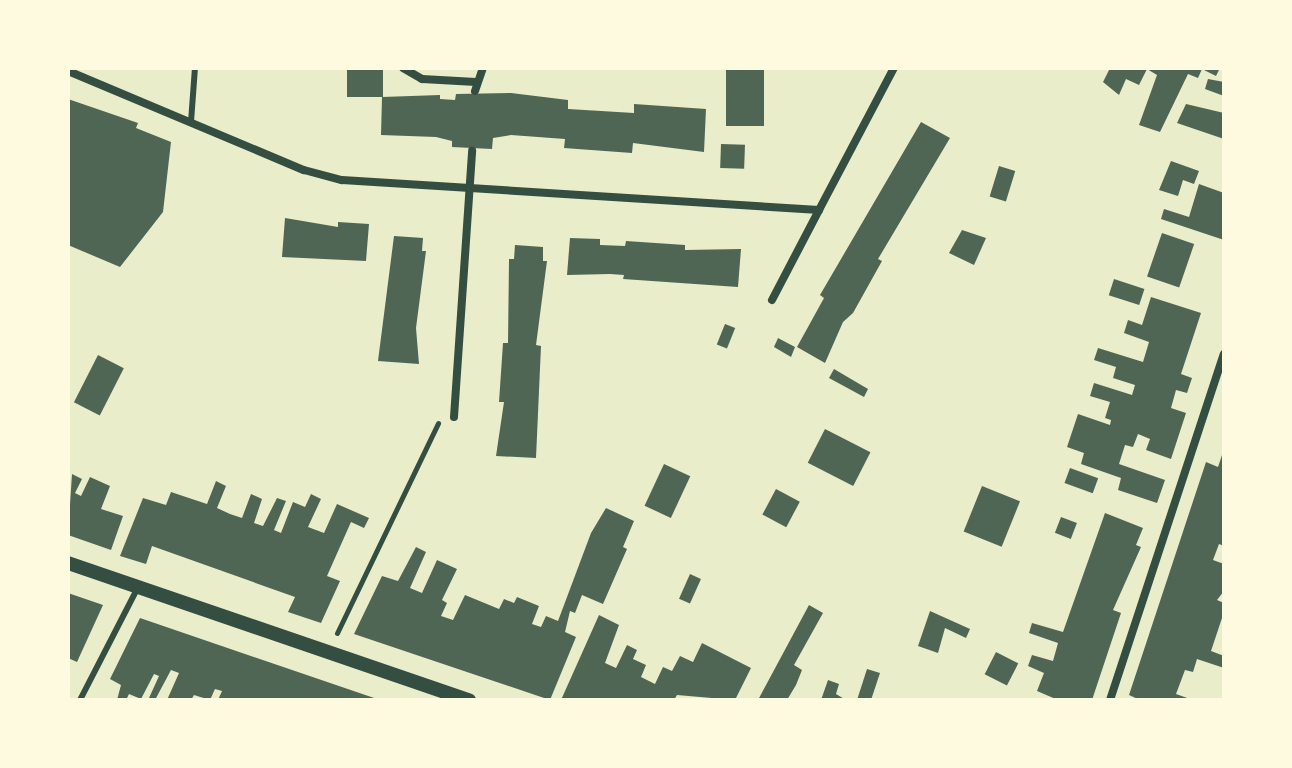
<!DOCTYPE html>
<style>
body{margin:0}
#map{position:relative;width:1292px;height:768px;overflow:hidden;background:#e9edc9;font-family:"Exo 2",sans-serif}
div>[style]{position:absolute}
.building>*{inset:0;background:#4f6655;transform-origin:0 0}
.path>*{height:5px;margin:-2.5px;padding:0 2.5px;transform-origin:2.5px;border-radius:2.5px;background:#344e41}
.service>*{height:6px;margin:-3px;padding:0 3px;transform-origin:3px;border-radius:3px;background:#344e41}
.minor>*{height:8px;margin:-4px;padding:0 4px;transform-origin:4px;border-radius:4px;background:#344e41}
.tertiary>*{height:14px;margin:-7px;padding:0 7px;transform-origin:7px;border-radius:7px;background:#344e41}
span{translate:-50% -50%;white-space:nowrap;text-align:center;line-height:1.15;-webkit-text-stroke:7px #fefae0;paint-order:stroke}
.frame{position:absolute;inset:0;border:70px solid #fefae0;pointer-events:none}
</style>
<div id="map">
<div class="building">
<i style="left:347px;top:68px;width:36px;height:29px"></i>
<i style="left:726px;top:68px;width:38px;height:58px"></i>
<i style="clip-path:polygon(1110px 68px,1220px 68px,1216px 76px,1202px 69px,1198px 78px,1188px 74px,1160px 132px,1139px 125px,1157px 75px,1147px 69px,1139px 85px,1126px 79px,1119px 95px,1103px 82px)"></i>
<i style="clip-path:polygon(1208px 79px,1224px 82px,1224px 96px,1205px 89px)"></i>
<i style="clip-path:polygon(511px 93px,568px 100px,568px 109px,634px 113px,634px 104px,706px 109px,704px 152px,633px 143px,632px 153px,564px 148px,565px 139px,511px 135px,493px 138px,492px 149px,452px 147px,452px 141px,436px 137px,381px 135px,382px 97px,440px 95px,440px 99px,455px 100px,456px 94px)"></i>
<i style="clip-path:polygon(68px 99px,138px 123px,136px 128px,171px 142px,163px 212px,120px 267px,68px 245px)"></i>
<i style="clip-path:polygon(1186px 104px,1224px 113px,1224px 139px,1177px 123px)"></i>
<i style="clip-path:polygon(921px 122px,950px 138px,878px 259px,882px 261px,853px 313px,843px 322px,825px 363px,797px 347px,824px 298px,820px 295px)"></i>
<i style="left:721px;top:144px;width:24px;height:24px;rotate:2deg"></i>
<i style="clip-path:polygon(1171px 161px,1199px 171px,1194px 184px,1183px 180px,1178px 196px,1159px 190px)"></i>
<i style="left:999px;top:166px;width:17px;height:32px;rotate:17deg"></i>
<i style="clip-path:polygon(1199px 184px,1224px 193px,1224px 240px,1161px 219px,1164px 209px,1189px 217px)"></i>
<i style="clip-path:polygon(285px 218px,338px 227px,338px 222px,369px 224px,366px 261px,282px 257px)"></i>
<i style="clip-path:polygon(962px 230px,986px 238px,974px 265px,949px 253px)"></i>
<i style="left:1162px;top:233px;width:34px;height:46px;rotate:19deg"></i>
<i style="clip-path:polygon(394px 236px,423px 238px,422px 251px,426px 251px,416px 328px,419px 364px,378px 361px)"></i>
<i style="clip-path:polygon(570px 238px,600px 239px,600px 245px,625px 246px,626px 241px,685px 245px,685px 250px,741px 249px,738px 287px,623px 279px,624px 275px,610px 274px,567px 275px)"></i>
<i style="clip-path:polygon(515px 245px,543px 247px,543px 261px,547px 261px,536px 345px,541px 346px,536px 458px,496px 456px,504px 402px,499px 402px,503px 343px,508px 343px,509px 259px,514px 259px)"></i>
<i style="left:1114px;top:279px;width:32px;height:17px;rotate:18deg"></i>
<i style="clip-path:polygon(1151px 297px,1201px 313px,1181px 374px,1192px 378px,1187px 393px,1176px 390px,1171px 408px,1186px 413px,1171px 459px,1146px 450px,1150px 439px,1138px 434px,1133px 447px,1125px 445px,1119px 464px,1165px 480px,1157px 503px,1118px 490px,1121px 478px,1081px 464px,1084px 453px,1067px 447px,1078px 414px,1110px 425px,1111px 420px,1105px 418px,1110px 402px,1090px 396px,1094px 383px,1132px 395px,1135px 385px,1113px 378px,1116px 367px,1094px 360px,1098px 348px,1143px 362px,1149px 342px,1124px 333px,1128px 320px,1142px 325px)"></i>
<i style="left:725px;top:324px;width:11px;height:22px;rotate:22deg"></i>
<i style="clip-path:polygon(778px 338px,795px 347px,791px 357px,774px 347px)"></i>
<i style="left:98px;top:355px;width:29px;height:53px;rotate:27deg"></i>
<i style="clip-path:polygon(834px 369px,868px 389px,864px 397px,829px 378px)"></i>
<i style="left:825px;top:429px;width:51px;height:38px;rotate:27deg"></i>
<i style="clip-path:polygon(1223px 452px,1224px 546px,1219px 544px,1213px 560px,1224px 564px,1224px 591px,1217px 600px,1224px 603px,1224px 612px,1211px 651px,1224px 656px,1224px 668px,1197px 659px,1193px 672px,1185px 670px,1176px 694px,1193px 700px,1140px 700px,1129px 695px,1206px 462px,1218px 467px)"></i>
<i style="left:664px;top:464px;width:29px;height:46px;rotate:25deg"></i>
<i style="left:1070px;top:468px;width:30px;height:16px;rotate:20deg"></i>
<i style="clip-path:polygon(72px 474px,82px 479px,75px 493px,81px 496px,90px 477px,110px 486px,101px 509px,123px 516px,111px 550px,68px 535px)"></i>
<i style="clip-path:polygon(216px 481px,226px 486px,217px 508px,230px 514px,242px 518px,251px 494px,262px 499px,254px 523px,263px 526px,277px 498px,286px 501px,274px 530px,281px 533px,293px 502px,305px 507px,311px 494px,321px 499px,308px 527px,324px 533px,337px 504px,369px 518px,364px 528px,351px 522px,327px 576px,340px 581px,321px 623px,288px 612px,295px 597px,152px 546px,146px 564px,120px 556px,143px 498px,166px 505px,171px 492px,207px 504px)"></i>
<i style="left:982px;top:486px;width:41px;height:49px;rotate:22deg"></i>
<i style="left:776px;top:489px;width:27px;height:29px;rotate:28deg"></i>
<i style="clip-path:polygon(606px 508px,634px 521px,623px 547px,627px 549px,603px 604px,582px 595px,575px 613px,570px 611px,565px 632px,576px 637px,550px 700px,354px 634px,382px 576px,398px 581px,416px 547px,426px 552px,410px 588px,422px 593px,437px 560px,457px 569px,442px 600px,447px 603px,441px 616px,453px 620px,465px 595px,499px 609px,504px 599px,514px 603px,517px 597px,539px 606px,532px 624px,541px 627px,546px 616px,558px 621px,591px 533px)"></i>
<i style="clip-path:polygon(1105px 513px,1143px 528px,1136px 545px,1141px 547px,1113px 610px,1121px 613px,1092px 700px,1058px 700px,1037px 691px,1044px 673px,1028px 666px,1032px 655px,1053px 661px,1058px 643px,1029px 633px,1032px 623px,1063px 632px)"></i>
<i style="left:1061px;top:517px;width:17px;height:17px;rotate:21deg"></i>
<i style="left:690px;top:574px;width:12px;height:27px;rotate:24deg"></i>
<i style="clip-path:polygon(68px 593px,103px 605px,77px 662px,68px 658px)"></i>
<i style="clip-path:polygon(809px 605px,823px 613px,794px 665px,802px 670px,796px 685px,787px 700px,758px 700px)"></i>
<i style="clip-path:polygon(930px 611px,970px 629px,966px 638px,945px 628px,938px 653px,918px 646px)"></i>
<i style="clip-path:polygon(599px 615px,619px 625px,605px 663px,616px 668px,627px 645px,637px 650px,633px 659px,646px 665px,641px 677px,655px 684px,663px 667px,672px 671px,680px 656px,693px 662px,702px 643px,751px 668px,735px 700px,677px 695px,674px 700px,561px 700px)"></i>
<i style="clip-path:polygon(140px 618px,380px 700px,218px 700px,222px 691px,215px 689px,210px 700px,194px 695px,191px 700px,167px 700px,179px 673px,171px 670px,155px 700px,149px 698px,159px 676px,154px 674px,141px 699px,129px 694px,126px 700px,117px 700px,121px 685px,110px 679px)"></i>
<i style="left:996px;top:652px;width:25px;height:25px;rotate:27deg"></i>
<i style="clip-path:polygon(867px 669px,880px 673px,871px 700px,857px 700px)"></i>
<i style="clip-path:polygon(828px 680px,839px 684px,836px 694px,846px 700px,821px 700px)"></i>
</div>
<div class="path">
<i style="left:337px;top:633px;width:233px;rotate:-64.3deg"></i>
</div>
<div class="service">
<i style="left:191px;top:122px;width:54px;rotate:-85.8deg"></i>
<i style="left:80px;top:700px;width:127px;rotate:-62.8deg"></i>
</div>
<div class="minor">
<i style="left:403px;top:68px;width:22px;rotate:30deg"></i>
<i style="left:422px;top:79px;width:54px;rotate:3.2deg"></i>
<i style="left:68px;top:71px;width:256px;rotate:22.8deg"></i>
<i style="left:304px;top:170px;width:39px;rotate:15deg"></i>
<i style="left:342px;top:180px;width:478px;rotate:3.6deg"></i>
<i style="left:819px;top:210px;width:161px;rotate:-62.2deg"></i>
<i style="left:475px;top:91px;width:24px;rotate:-71deg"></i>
<i style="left:772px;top:300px;width:102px;rotate:-62.4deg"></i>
<i style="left:454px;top:417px;width:267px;rotate:-86.1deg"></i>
<i style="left:1110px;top:700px;width:364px;rotate:-71.8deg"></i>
</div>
<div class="tertiary">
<i style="left:68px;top:563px;width:424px;rotate:18.9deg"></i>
</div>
<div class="frame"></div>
</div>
